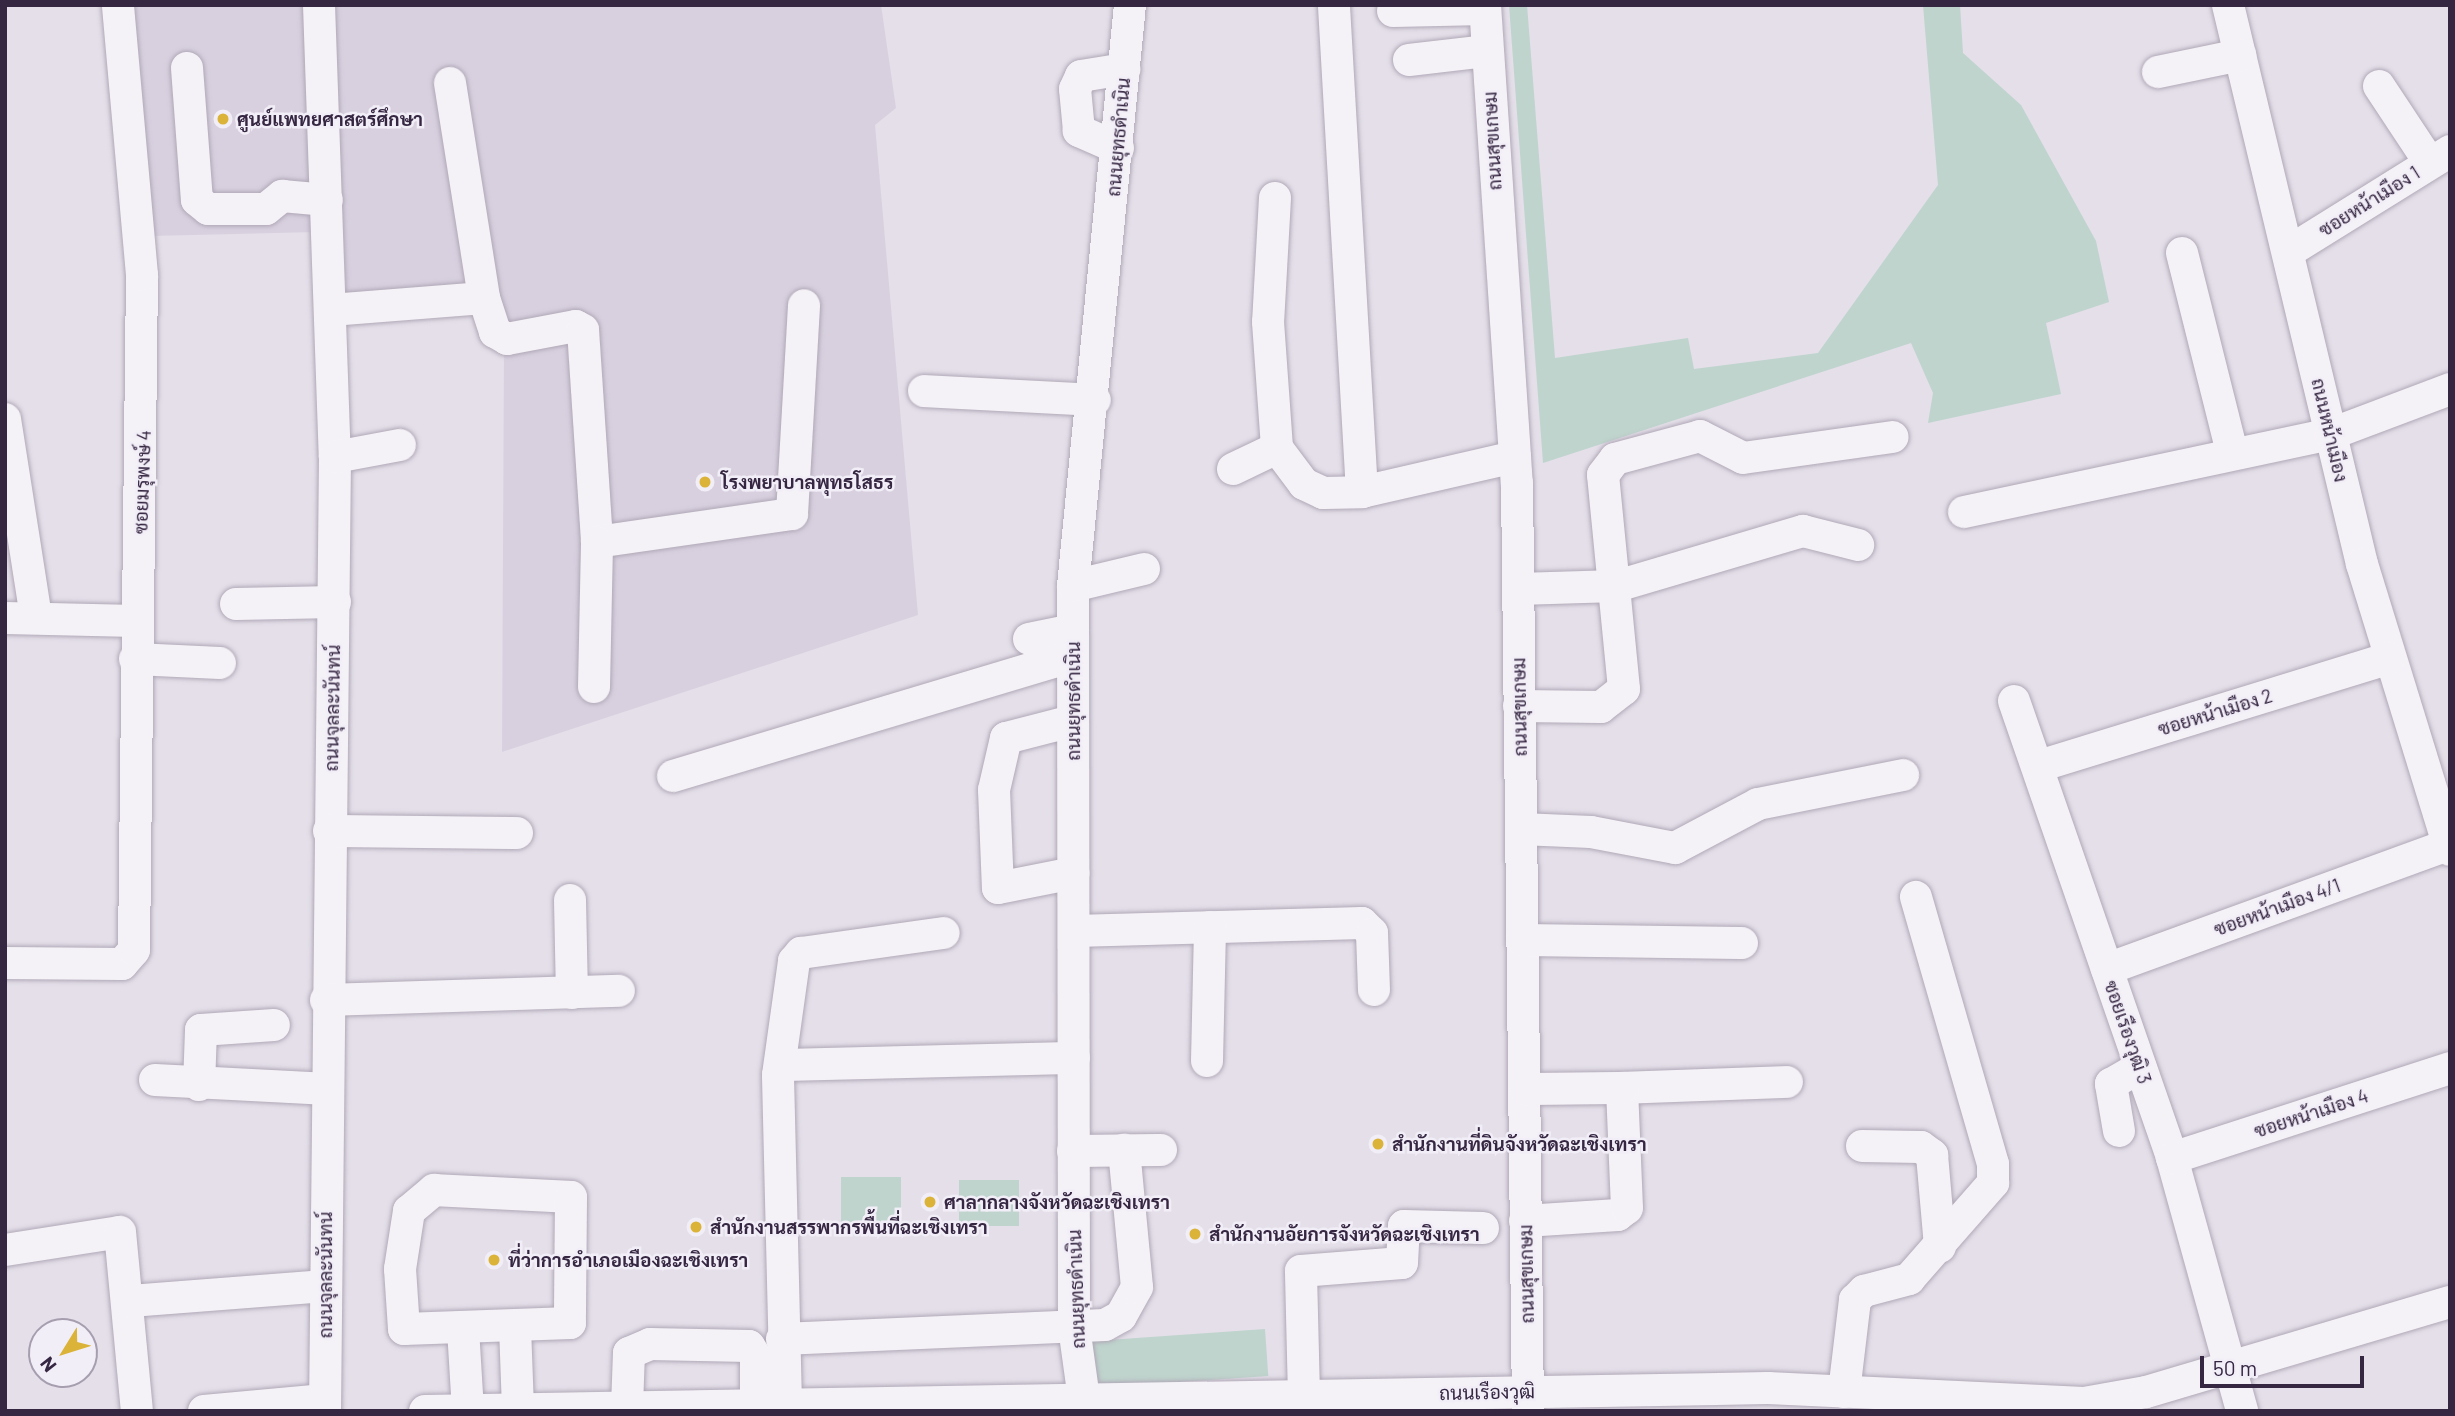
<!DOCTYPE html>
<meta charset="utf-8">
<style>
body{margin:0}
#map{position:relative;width:2455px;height:1416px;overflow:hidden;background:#e4dfe9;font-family:Barlow,Sarabun,sans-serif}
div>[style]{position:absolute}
.built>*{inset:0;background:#d8d0df}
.green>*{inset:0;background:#bfd4cd;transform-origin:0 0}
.roads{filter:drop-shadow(0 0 2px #b0a8b7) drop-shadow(0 0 2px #b0a8b7)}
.minor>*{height:32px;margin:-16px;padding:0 16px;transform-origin:16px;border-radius:16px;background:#f5f2f7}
.dots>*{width:19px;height:19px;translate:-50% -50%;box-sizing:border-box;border:4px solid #f2eef7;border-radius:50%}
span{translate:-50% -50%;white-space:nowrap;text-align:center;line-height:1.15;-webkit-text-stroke:5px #f2eef7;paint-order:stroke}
.poi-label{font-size:19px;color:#352642;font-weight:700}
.left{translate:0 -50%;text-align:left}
.street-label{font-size:19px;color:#352642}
.frame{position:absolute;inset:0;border:7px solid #352642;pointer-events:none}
.north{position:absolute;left:28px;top:1318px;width:70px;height:70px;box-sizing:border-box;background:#f2eef7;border:2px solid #a69eaf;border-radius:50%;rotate:232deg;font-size:19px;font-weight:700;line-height:28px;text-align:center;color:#352642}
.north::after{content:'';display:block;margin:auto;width:24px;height:32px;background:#dab338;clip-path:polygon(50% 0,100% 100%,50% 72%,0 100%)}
.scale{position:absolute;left:2200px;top:1356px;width:164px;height:32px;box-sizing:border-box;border:4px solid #352642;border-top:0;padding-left:9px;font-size:21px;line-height:24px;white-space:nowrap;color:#352642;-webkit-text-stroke:5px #f2eef7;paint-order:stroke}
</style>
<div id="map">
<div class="built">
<i style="clip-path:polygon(121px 5px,307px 5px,315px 232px,149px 236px)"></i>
<i style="clip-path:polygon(334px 5px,881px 5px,896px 108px,875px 125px,918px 615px,502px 752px,504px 349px,463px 285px,346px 297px)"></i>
</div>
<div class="green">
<i style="clip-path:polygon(1509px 5px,1527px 5px,1555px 358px,1688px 338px,1694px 369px,1818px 353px,1938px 185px,1923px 5px,1960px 5px,1963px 53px,2021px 105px,2096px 241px,2109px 302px,2046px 323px,2061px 394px,1928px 423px,1933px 393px,1911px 343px,1543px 463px)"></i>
<i style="left:841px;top:1177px;width:60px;height:47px"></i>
<i style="left:959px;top:1180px;width:60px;height:46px"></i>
<i style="left:1265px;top:1329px;width:47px;height:179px;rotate:86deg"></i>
</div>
<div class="roads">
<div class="minor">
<i style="left:319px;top:5px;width:452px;rotate:88deg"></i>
<i style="left:335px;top:457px;width:954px;rotate:90.6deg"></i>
<i style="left:1485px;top:5px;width:479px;rotate:86.2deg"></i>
<i style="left:1517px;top:483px;width:928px;rotate:89.32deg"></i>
<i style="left:2228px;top:5px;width:575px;rotate:76.52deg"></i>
<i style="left:2362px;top:564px;width:299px;rotate:72.9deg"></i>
<i style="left:1393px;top:11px;width:92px;rotate:-1.2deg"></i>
<i style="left:1409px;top:60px;width:79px;rotate:-6.6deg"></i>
<i style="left:187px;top:68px;width:132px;rotate:85.7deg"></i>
<i style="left:197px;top:200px;width:14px;rotate:39deg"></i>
<i style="left:208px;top:209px;width:58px"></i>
<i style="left:266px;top:209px;width:21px;rotate:-39deg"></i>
<i style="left:282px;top:196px;width:45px;rotate:5.1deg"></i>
<i style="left:2158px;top:72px;width:84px;rotate:-11.7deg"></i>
<i style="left:450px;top:83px;width:218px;rotate:81deg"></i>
<i style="left:2379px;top:86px;width:92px;rotate:56.5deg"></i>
<i style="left:1118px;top:148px;width:43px;rotate:-156.4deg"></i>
<i style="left:1079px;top:131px;width:42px;rotate:-95.4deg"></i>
<i style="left:1075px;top:89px;width:14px;rotate:-65deg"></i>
<i style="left:1081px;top:76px;width:44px;rotate:-9.2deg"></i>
<i style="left:1275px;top:198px;width:124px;rotate:93.2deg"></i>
<i style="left:1268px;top:322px;width:126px;rotate:85.9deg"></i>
<i style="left:1277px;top:448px;width:45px;rotate:53.1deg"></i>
<i style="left:1304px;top:484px;width:21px;rotate:25deg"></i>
<i style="left:1323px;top:493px;width:39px;rotate:-1deg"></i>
<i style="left:1362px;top:492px;width:488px;rotate:-93.3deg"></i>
<i style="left:2288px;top:252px;width:191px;rotate:-31.9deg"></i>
<i style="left:2182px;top:253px;width:205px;rotate:75.9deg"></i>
<i style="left:331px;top:310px;width:153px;rotate:-4.5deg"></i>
<i style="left:484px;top:298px;width:36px;rotate:72deg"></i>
<i style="left:495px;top:332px;width:14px;rotate:30deg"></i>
<i style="left:507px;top:339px;width:70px;rotate:-10.7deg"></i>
<i style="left:576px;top:326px;width:8px;rotate:30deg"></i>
<i style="left:583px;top:330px;width:212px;rotate:86.2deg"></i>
<i style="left:597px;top:542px;width:197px;rotate:-8.2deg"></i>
<i style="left:792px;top:514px;width:209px;rotate:-86.7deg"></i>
<i style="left:924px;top:391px;width:171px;rotate:3deg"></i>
<i style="left:5px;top:419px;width:201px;rotate:81.1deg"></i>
<i style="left:335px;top:457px;width:66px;rotate:-10.5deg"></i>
<i style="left:1233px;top:469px;width:49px;rotate:-25.5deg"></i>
<i style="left:1362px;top:492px;width:157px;rotate:-12.9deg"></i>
<i style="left:1964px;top:512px;width:375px;rotate:-12deg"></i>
<i style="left:2331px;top:434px;width:127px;rotate:-20.7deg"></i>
<i style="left:1073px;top:586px;width:73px;rotate:-13.5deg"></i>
<i style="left:1518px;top:589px;width:99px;rotate:-1.7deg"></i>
<i style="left:1617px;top:586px;width:194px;rotate:-16.5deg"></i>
<i style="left:1803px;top:531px;width:57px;rotate:14.3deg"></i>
<i style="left:236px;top:604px;width:99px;rotate:-1.2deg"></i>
<i style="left:5px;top:618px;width:131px;rotate:1.3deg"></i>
<i style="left:1029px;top:639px;width:45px;rotate:-11.6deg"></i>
<i style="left:135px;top:659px;width:85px;rotate:2.7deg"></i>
<i style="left:594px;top:687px;width:145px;rotate:-88.8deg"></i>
<i style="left:2014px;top:701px;width:484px;rotate:70.9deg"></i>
<i style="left:2172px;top:1158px;width:263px;rotate:74.5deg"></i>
<i style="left:1519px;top:706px;width:82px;rotate:0.7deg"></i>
<i style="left:1601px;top:707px;width:29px;rotate:-38deg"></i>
<i style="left:1624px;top:689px;width:215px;rotate:-95.6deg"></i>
<i style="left:1603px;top:475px;width:20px;rotate:-53deg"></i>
<i style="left:1615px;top:459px;width:88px;rotate:-15.1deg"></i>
<i style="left:1700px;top:436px;width:48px;rotate:27.1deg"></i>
<i style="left:1743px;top:458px;width:151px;rotate:-8deg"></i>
<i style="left:1072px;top:721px;width:68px;rotate:165.6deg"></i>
<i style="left:1006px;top:738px;width:53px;rotate:103deg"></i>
<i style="left:994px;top:790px;width:98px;rotate:87.7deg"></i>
<i style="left:998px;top:888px;width:77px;rotate:-11.2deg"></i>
<i style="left:2039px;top:766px;width:367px;rotate:-17.1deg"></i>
<i style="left:673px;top:776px;width:417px;rotate:-16.7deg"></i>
<i style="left:1521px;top:829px;width:70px;rotate:2.5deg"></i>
<i style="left:1591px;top:832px;width:86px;rotate:10.8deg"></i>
<i style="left:1675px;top:848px;width:94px;rotate:-27.9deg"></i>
<i style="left:1758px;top:804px;width:148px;rotate:-11.3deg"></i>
<i style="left:329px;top:831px;width:188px;rotate:0.6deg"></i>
<i style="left:570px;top:900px;width:93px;rotate:88.8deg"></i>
<i style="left:1075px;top:931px;width:287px;rotate:-1.6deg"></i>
<i style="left:1362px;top:923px;width:14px;rotate:45deg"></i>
<i style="left:1372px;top:933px;width:57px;rotate:88deg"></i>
<i style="left:1522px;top:940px;width:220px;rotate:0.8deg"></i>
<i style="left:5px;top:963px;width:117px;rotate:0.5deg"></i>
<i style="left:122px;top:964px;width:18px;rotate:-49deg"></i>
<i style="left:134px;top:950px;width:675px;rotate:-89.32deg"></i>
<i style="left:142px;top:275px;width:271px;rotate:-95.1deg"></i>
<i style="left:2107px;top:969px;width:365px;rotate:-20deg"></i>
<i style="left:326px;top:1000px;width:293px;rotate:-1.8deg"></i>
<i style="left:1207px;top:1061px;width:134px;rotate:-88.7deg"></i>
<i style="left:780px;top:1065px;width:294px;rotate:-1.4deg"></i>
<i style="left:155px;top:1080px;width:169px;rotate:3deg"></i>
<i style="left:199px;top:1085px;width:55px;rotate:-87.9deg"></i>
<i style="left:201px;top:1030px;width:73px;rotate:-3.9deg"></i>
<i style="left:1622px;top:1088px;width:165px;rotate:-2.1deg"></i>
<i style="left:2119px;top:1131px;width:48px;rotate:-99.7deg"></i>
<i style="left:2111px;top:1084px;width:34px;rotate:-30deg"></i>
<i style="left:1862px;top:1146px;width:59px;rotate:1deg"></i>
<i style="left:1921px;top:1147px;width:14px;rotate:36deg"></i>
<i style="left:1932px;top:1155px;width:92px;rotate:85deg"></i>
<i style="left:1073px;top:1151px;width:88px;rotate:-0.7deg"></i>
<i style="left:2172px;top:1158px;width:292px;rotate:-17.9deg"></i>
<i style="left:434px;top:1190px;width:137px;rotate:2.9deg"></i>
<i style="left:571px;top:1197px;width:126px;rotate:90.5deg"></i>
<i style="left:570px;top:1323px;width:166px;rotate:177.9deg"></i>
<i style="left:404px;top:1329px;width:60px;rotate:-93.8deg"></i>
<i style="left:400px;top:1269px;width:59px;rotate:-81.2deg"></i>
<i style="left:409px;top:1211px;width:33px;rotate:-40deg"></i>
<i style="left:1525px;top:1221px;width:93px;rotate:-3.7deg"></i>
<i style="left:1618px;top:1215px;width:11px;rotate:-38deg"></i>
<i style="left:1627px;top:1208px;width:120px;rotate:-92.4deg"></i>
<i style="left:1622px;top:1088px;width:97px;rotate:179.4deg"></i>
<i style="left:5px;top:1250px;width:116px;rotate:-8.9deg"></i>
<i style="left:120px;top:1232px;width:180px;rotate:84.6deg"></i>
<i style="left:130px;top:1301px;width:196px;rotate:-4.4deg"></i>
<i style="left:515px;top:1327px;width:82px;rotate:87.9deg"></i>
<i style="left:463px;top:1329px;width:81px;rotate:86.5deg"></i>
<i style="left:782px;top:1339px;width:323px;rotate:-2.5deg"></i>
<i style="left:1105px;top:1325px;width:18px;rotate:-29deg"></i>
<i style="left:1121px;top:1316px;width:33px;rotate:-61deg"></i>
<i style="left:1137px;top:1287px;width:138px;rotate:-95.4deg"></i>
<i style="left:1844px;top:1392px;width:93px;rotate:-83.2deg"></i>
<i style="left:1855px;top:1300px;width:13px;rotate:-45deg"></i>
<i style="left:1864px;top:1291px;width:47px;rotate:-14.9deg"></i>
<i style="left:1909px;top:1279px;width:128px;rotate:-48.8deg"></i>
<i style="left:1993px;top:1183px;width:19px;rotate:-90deg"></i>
<i style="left:1993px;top:1164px;width:278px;rotate:-106.1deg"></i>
<i style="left:1304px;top:1396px;width:125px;rotate:-91.4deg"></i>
<i style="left:1301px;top:1271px;width:101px;rotate:-4.5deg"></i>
<i style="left:1402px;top:1263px;width:37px;rotate:-87deg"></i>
<i style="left:1404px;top:1226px;width:79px;rotate:1.5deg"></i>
<i style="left:1084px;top:1399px;width:73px;rotate:-97.9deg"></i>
<i style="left:1074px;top:1327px;width:741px;rotate:-90.08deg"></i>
<i style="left:1073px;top:586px;width:584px;rotate:-84.4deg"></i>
<i style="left:786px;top:1404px;width:329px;rotate:-91.4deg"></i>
<i style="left:778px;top:1075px;width:115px;rotate:-82deg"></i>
<i style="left:794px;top:961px;width:11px;rotate:-49deg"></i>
<i style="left:801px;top:953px;width:144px;rotate:-8deg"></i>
<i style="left:627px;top:1407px;width:54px;rotate:-87.9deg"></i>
<i style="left:629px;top:1353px;width:23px;rotate:-23deg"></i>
<i style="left:650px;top:1344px;width:99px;rotate:1.2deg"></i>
<i style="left:749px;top:1346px;width:13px;rotate:58deg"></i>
<i style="left:756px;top:1357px;width:48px;rotate:90deg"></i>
<i style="left:204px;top:1411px;width:121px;rotate:-5.2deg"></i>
<i style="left:425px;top:1411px;width:1343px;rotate:-0.98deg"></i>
<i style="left:1768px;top:1388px;width:316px;rotate:2.7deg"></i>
<i style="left:2084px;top:1403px;width:63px;rotate:-10.1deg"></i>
<i style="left:2146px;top:1392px;width:317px;rotate:-16.5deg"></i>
</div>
</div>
<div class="dots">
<i style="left:223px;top:119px;background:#dab338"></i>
<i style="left:705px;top:482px;background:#dab338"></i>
<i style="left:1378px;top:1144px;background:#dab338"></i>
<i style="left:930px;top:1202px;background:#dab338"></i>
<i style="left:696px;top:1227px;background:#dab338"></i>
<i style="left:1195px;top:1234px;background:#dab338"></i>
<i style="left:494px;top:1260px;background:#dab338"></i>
</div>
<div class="poi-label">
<span class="left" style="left:237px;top:119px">ศูนย์แพทยศาสตร์ศึกษา</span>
<span class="left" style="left:721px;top:482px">โรงพยาบาลพุทธโสธร</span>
<span class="left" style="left:1392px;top:1144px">สำนักงานที่ดินจังหวัดฉะเชิงเทรา</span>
<span class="left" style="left:944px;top:1202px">ศาลากลางจังหวัดฉะเชิงเทรา</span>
<span class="left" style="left:710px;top:1227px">สำนักงานสรรพากรพื้นที่ฉะเชิงเทรา</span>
<span class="left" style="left:1209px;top:1234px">สำนักงานอัยการจังหวัดฉะเชิงเทรา</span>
<span class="left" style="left:508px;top:1260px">ที่ว่าการอำเภอเมืองฉะเชิงเทรา</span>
</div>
<div class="street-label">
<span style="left:1118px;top:137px;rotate:-85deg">ถนนยุทธดำเนิน</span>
<span style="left:1492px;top:141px;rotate:-93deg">ถนนสุขเกษม</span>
<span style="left:2369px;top:201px;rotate:-32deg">ซอยหน้าเมือง 1</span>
<span style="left:2330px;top:430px;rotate:77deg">ถนนหน้าเมือง</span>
<span style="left:142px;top:482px;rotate:-88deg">ซอยมรุพงษ์ 4</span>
<span style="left:1073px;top:701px;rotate:-90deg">ถนนยุทธดำเนิน</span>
<span style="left:1519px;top:707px;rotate:-91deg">ถนนสุขเกษม</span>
<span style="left:332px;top:708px;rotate:-89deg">ถนนจุลละนันทน์</span>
<span style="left:2215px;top:712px;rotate:-17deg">ซอยหน้าเมือง 2</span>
<span style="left:2277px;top:907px;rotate:-20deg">ซอยหน้าเมือง 4/1</span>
<span style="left:2128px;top:1032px;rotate:71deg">ซอยเรืองวุฒิ 3</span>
<span style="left:2311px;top:1113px;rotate:-18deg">ซอยหน้าเมือง 4</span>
<span style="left:1526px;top:1274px;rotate:-91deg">ถนนสุขเกษม</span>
<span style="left:325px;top:1275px;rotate:-90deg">ถนนจุลละนันทน์</span>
<span style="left:1076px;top:1289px;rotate:-92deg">ถนนยุทธดำเนิน</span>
<span style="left:1487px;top:1392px;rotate:-1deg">ถนนเรืองวุฒิ</span>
</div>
<div class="frame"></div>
<div class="north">N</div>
<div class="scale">50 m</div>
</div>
